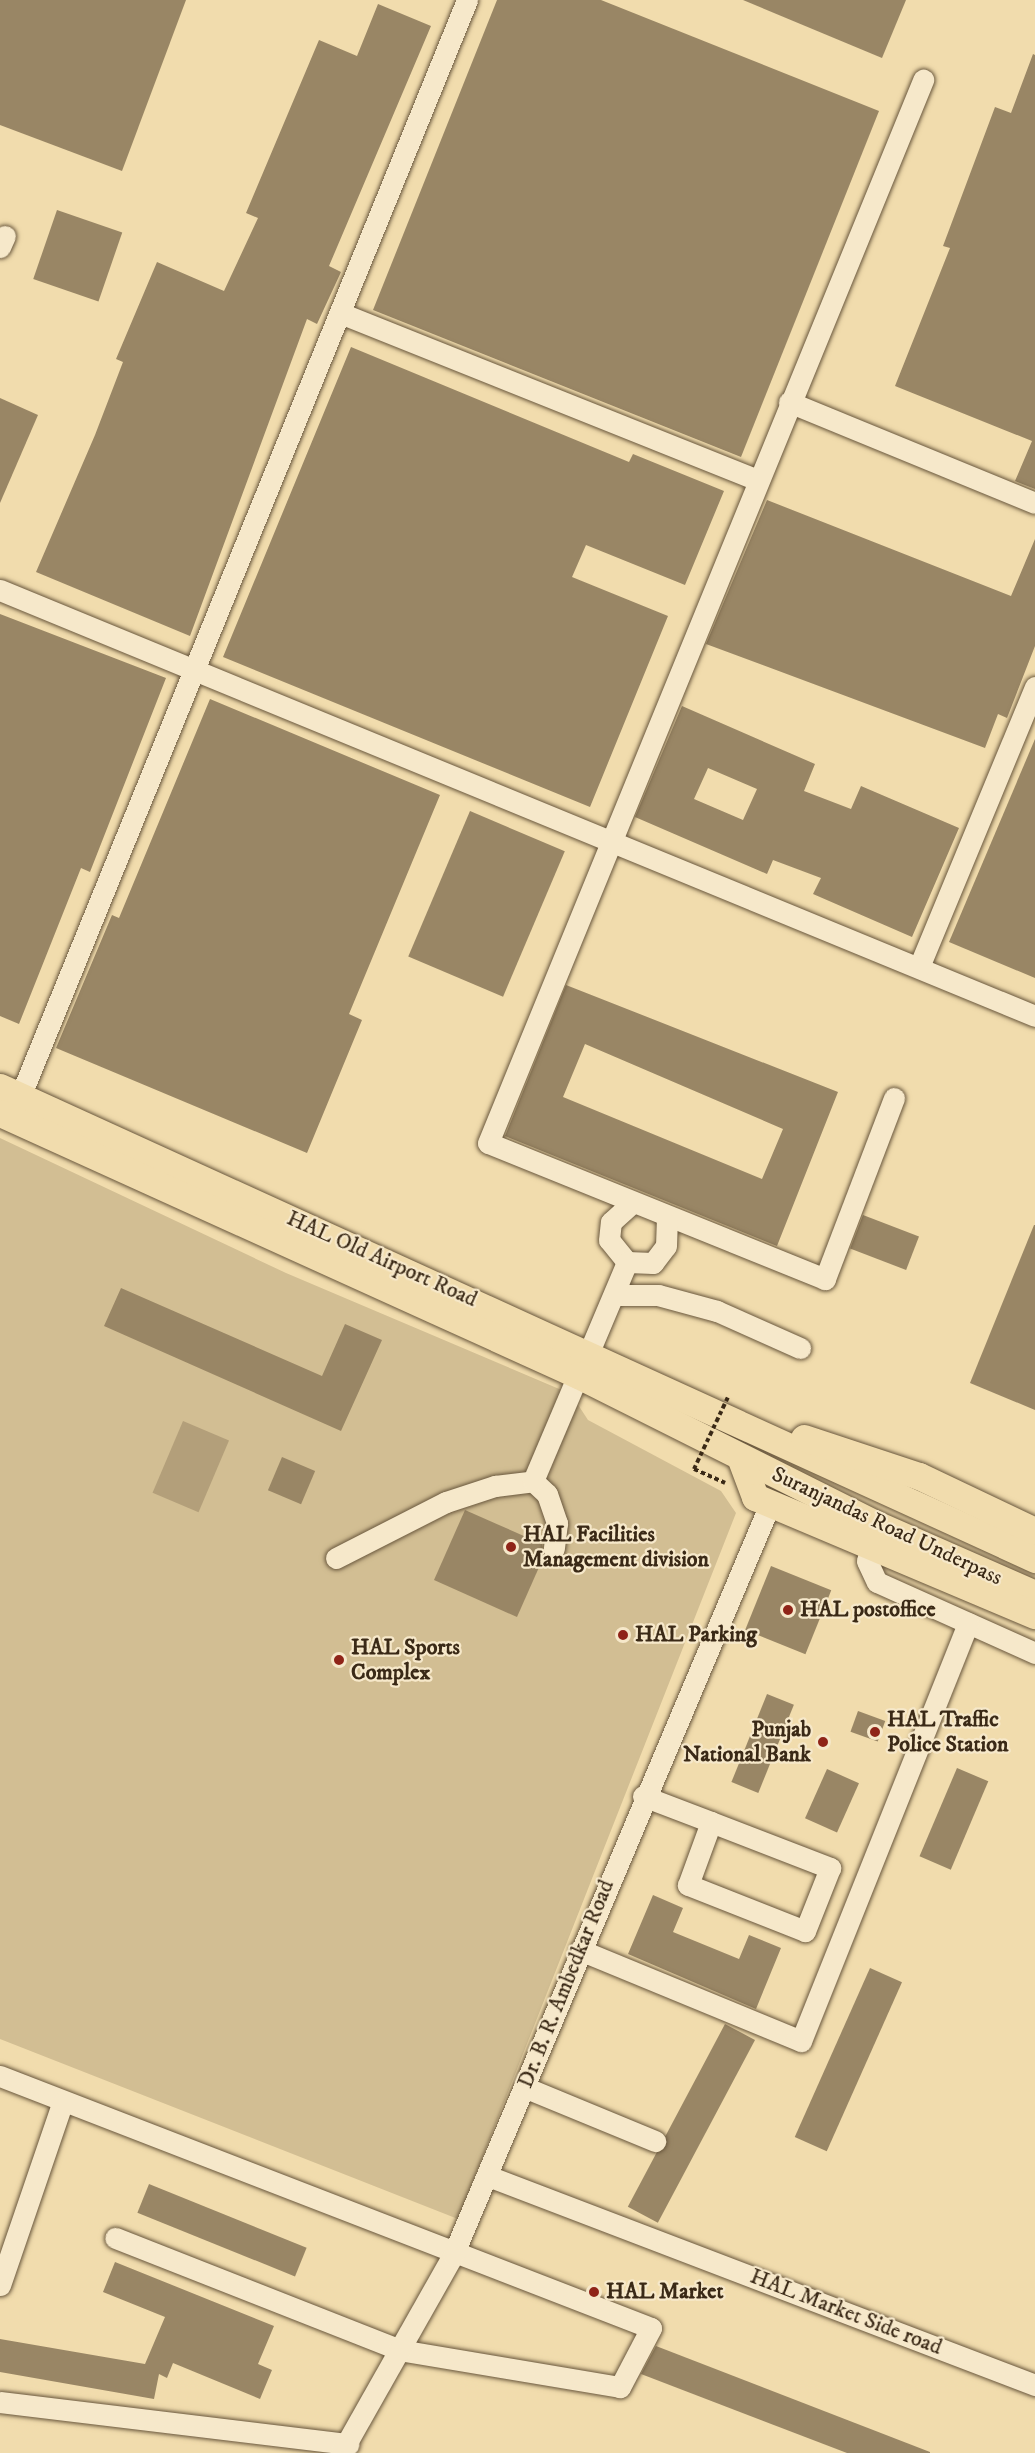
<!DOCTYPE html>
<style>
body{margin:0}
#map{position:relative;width:1035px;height:2453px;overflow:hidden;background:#f1dcad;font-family:"IM FELL DW Pica",serif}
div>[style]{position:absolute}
.green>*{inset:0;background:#d2be93}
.water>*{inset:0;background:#b39f7a;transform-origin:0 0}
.building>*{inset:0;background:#998665;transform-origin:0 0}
.path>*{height:4px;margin-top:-2px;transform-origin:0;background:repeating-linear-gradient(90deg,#3a2916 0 4.5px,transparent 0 7.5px)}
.roads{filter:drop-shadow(0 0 2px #68563c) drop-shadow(0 0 2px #68563c)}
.minor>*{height:21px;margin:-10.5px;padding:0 10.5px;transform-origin:10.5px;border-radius:10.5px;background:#f6e8ca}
.major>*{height:27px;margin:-13.5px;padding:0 13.5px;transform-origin:13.5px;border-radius:13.5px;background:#f1dcad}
.path-bridge>*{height:4px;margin-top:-2px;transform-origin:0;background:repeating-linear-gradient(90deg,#3a2916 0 4.5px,transparent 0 7.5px)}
.dots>*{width:16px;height:16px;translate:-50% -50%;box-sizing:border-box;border:3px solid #f6e8ca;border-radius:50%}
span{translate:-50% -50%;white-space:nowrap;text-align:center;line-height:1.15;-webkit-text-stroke:4.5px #f6e8ca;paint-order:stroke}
.street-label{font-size:22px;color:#3a2916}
.poi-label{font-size:22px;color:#3a2916;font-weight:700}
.left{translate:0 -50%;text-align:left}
.right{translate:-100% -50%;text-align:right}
</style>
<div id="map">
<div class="green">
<i style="clip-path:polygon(0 1138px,286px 1273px,571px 1394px,588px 1420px,721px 1491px,736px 1513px,458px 2219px,0 2039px)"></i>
</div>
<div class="water">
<i style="left:183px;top:1421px;width:50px;height:78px;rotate:23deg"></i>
</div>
<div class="building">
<i style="clip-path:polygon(0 0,186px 0,122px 171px,0 125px)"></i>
<i style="clip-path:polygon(497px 0,601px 0,879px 111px,741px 457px,373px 310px)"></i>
<i style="clip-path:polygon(743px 0,906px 0,882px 58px)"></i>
<i style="clip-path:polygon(378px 4px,431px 26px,329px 266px,341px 272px,317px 324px,307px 319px,190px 636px,36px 572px,95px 435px,123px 362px,116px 359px,157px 262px,224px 291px,258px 218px,246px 213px,319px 40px,357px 56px)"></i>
<i style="clip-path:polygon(1033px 54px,1035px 55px,1035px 489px,1015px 481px,1032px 441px,895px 386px,950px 248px,943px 246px,995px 107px,1011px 113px)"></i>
<i style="left:57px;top:210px;width:69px;height:73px;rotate:19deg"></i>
<i style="clip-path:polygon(351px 347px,629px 462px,633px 454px,724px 491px,685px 585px,586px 545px,572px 577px,668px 616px,590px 807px,223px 657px)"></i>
<i style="clip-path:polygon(0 398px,38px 415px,0 503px)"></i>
<i style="clip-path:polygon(767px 500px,1011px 596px,1035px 539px,1035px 646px,1007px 718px,998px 714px,985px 748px,706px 644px)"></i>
<i style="clip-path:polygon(0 614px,166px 678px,90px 872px,81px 868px,19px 1024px,0 1016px)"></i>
<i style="clip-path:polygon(210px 699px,440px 795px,349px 1014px,362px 1020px,307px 1153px,56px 1048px,112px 915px,119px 918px)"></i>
<i style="clip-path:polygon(evenodd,682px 706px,815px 764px,804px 791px,851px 809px,861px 786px,959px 828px,912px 937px,813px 894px,821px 878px,773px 860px,767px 874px,635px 817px,682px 706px,708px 768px,757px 789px,743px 820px,694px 799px,708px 768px)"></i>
<i style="clip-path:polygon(1035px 739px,1035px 978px,949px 942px)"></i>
<i style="left:470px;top:811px;width:103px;height:158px;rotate:23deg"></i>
<i style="clip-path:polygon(evenodd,566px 985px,838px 1092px,777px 1246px,505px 1136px,566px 985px,585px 1044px,783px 1129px,762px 1179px,563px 1097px,585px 1044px)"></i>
<i style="left:863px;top:1215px;width:60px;height:36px;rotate:21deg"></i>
<i style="clip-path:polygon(1034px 1225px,1035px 1225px,1035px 1410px,970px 1383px)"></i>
<i style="clip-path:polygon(121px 1288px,322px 1376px,345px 1324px,382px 1340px,341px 1431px,104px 1326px)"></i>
<i style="left:282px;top:1457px;width:36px;height:36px;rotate:23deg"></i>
<i style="clip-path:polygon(465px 1510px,542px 1544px,544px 1556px,517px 1617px,434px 1580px)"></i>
<i style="left:771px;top:1566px;width:65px;height:69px;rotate:22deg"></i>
<i style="left:767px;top:1694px;width:29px;height:95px;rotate:22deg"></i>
<i style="left:858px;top:1711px;width:29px;height:22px;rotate:20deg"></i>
<i style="left:957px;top:1768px;width:34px;height:96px;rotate:23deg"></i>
<i style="left:827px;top:1769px;width:35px;height:54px;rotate:24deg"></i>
<i style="clip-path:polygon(653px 1895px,683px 1908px,673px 1932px,739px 1959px,749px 1935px,781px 1948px,756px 2009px,628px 1954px)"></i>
<i style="left:870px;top:1968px;width:35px;height:185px;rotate:24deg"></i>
<i style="left:725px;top:2024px;width:34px;height:207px;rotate:28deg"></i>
<i style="left:149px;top:2184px;width:170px;height:31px;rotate:22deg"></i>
<i style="clip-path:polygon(115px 2262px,274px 2326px,258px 2364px,272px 2370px,260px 2399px,173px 2363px,167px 2378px,159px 2374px,154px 2399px,0 2372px,0 2339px,145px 2364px,165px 2317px,103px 2292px)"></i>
<i style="clip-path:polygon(656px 2346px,930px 2452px,930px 2453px,847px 2453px,641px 2374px)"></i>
</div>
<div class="path">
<i style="left:694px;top:1469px;width:34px;rotate:24deg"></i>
</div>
<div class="roads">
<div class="minor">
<i style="left:0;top:247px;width:12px;rotate:-66deg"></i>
<i style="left:340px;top:313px;width:448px;rotate:21.8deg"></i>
<i style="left:789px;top:402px;width:266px;rotate:22.3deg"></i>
<i style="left:0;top:590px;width:1119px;rotate:22.37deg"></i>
<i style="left:919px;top:967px;width:303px;rotate:-67.5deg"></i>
<i style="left:20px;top:1097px;width:1185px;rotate:-67.83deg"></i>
<i style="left:894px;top:1098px;width:194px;rotate:110.9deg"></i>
<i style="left:825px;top:1279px;width:363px;rotate:-158deg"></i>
<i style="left:488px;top:1143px;width:1149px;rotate:-67.74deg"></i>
<i style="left:627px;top:1262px;width:28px;rotate:-129deg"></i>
<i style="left:609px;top:1240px;width:18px;rotate:-84deg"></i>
<i style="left:611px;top:1222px;width:25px;rotate:-42deg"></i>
<i style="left:615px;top:1295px;width:43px"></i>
<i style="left:658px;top:1295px;width:61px;rotate:15.2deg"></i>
<i style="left:717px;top:1311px;width:91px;rotate:24deg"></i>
<i style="left:589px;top:1352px;width:98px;rotate:-67.1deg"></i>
<i style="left:627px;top:1262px;width:26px;rotate:2deg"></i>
<i style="left:653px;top:1263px;width:21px;rotate:-53deg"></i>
<i style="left:666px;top:1246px;width:28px;rotate:-88deg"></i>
<i style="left:533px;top:1481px;width:19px;rotate:43deg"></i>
<i style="left:547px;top:1494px;width:31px;rotate:71deg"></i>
<i style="left:557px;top:1523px;width:26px;rotate:97deg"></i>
<i style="left:871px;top:1545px;width:16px;rotate:104deg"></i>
<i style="left:867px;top:1561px;width:23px;rotate:65deg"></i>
<i style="left:877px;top:1582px;width:173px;rotate:24.2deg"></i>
<i style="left:336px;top:1558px;width:123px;rotate:-27deg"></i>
<i style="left:446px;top:1502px;width:52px;rotate:-18.1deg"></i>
<i style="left:495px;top:1486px;width:38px;rotate:-7deg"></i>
<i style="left:533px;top:1481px;width:115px;rotate:-67deg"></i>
<i style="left:643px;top:1796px;width:73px;rotate:20.9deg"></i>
<i style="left:711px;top:1822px;width:128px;rotate:21.1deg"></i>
<i style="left:830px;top:1868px;width:68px;rotate:111.6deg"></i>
<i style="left:805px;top:1931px;width:126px;rotate:-158.5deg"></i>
<i style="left:688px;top:1885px;width:67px;rotate:-69.9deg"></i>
<i style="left:580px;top:1950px;width:239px;rotate:22.4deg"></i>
<i style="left:801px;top:2041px;width:450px;rotate:-68.2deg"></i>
<i style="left:0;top:2076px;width:698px;rotate:21.16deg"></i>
<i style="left:651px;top:2328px;width:67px;rotate:117.7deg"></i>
<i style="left:620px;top:2387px;width:223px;rotate:-170.5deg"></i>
<i style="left:400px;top:2350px;width:306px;rotate:-158.5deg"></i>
<i style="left:524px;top:2087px;width:142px;rotate:22.4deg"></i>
<i style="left:488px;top:2176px;width:586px;rotate:20.91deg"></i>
<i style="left:0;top:2285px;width:194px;rotate:-71.1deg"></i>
<i style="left:0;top:2402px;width:351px;rotate:6.9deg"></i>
<i style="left:341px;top:2453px;width:227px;rotate:-60.5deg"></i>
<i style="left:453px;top:2255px;width:815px;rotate:-67.12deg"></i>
</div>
<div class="major">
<i style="left:0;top:1087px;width:1138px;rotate:24.51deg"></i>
<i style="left:0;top:1113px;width:635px;rotate:24.38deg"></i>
<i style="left:578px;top:1375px;width:333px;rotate:26.6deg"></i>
<i style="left:876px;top:1524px;width:174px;rotate:23.8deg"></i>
<i style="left:804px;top:1438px;width:121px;rotate:18.3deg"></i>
<i style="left:919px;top:1476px;width:128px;rotate:25.4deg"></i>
<i style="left:740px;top:1457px;width:43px;rotate:69.4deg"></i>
<i style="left:755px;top:1497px;width:304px;rotate:22.9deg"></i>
</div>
</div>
<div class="path-bridge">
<i style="left:694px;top:1469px;width:80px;rotate:-64.7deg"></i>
</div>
<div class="dots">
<i style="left:511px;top:1547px;background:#8f2418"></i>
<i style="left:788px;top:1610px;background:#8f2418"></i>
<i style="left:623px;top:1635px;background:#8f2418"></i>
<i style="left:339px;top:1660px;background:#8f2418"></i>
<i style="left:875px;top:1732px;background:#8f2418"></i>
<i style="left:823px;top:1742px;background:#8f2418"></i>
<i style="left:594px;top:2292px;background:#8f2418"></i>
</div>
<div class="street-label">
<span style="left:382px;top:1259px;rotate:24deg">HAL Old Airport Road</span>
<span style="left:887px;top:1526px;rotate:25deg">Suranjandas Road Underpass</span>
<span style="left:566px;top:1984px;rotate:-68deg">Dr. B. R. Ambedkar Road</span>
<span style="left:846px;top:2312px;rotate:21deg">HAL Market Side road</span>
</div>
<div class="poi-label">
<span class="left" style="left:523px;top:1547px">HAL Facilities<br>Management division</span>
<span class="left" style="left:800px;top:1610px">HAL postoffice</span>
<span class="left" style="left:635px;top:1635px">HAL Parking</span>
<span class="left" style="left:351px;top:1660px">HAL Sports<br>Complex</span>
<span class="left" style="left:887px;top:1732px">HAL Traffic<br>Police Station</span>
<span class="right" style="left:811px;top:1742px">Punjab<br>National Bank</span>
<span class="left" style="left:606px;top:2292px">HAL Market</span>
</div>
</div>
